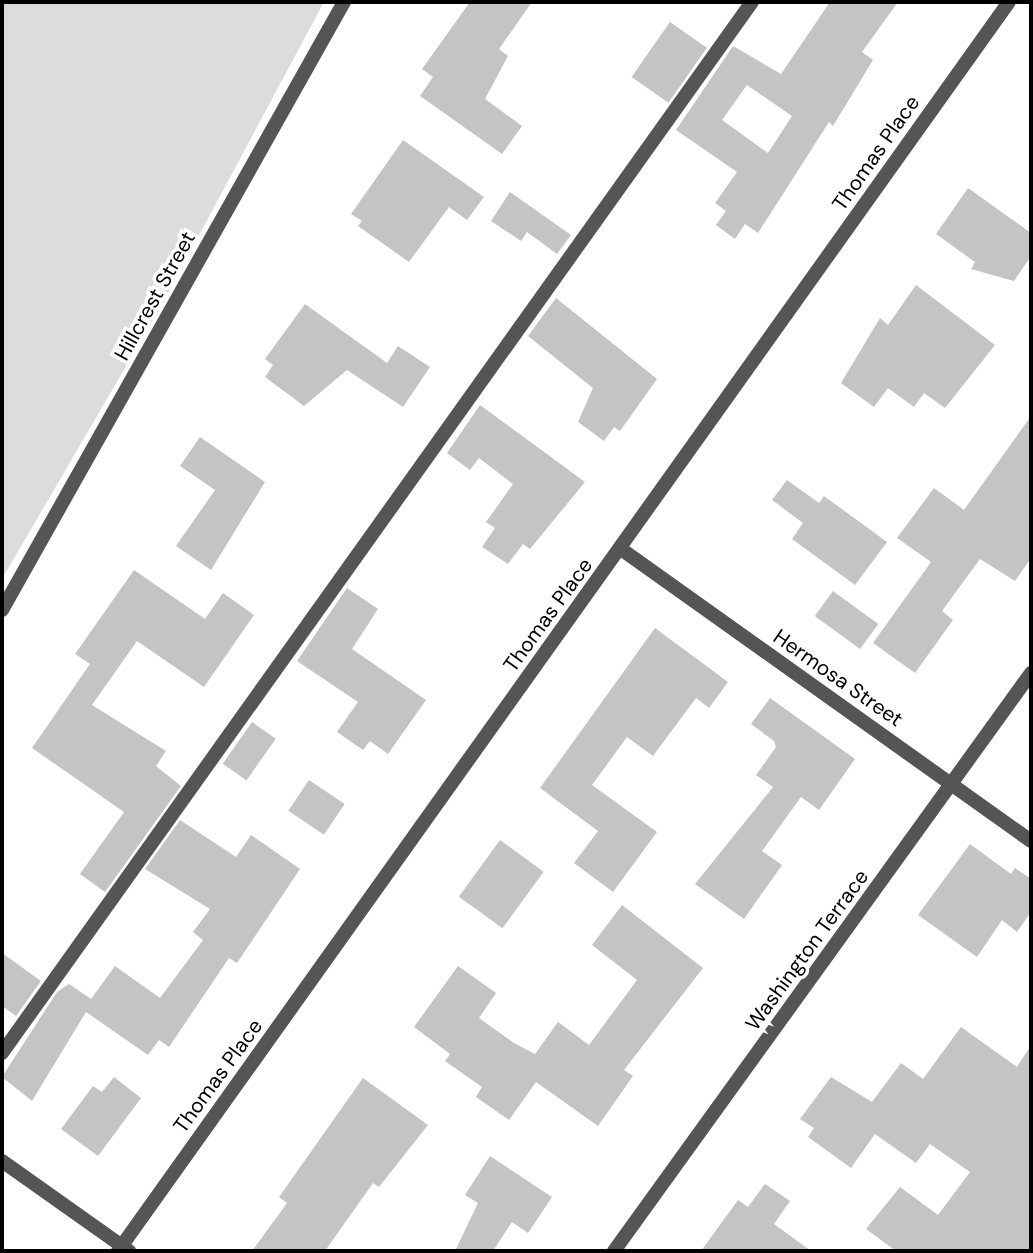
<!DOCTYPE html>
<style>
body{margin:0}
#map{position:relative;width:1033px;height:1253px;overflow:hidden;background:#fff;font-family:"DM Sans",sans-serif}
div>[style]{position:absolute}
.green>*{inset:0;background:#dcdcdc}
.building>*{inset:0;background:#c4c4c4;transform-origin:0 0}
.service>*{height:14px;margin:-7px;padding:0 7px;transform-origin:7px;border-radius:7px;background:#555}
.minor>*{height:14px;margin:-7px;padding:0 7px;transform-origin:7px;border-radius:7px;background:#555}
.tertiary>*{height:14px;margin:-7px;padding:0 7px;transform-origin:7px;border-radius:7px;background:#555}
span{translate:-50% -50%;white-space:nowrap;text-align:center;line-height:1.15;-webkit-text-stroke:7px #fff;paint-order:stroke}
.street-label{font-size:21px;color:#000}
.frame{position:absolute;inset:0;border:4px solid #000;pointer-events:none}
</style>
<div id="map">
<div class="green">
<i style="clip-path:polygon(2px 2px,324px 2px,160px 308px,2px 579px)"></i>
</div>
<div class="building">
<i style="clip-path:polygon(470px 2px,532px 2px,499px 49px,508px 56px,485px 99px,522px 126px,502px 154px,420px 96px,433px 77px,422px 69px)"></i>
<i style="clip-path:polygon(evenodd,830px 2px,898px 2px,862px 52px,873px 60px,833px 126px,829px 122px,758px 233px,745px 224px,735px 239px,716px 225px,726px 211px,715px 203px,737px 172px,676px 130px,733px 46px,781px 74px,830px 2px,747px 85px,792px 116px,768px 153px,722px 120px,747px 85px)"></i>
<i style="left:670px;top:22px;width:45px;height:67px;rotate:35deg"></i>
<i style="clip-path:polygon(403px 140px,484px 197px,467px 220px,449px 207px,409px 262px,358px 226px,362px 221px,351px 214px)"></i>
<i style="clip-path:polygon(968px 188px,1031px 233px,1031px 256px,1014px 281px,971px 269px,975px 262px,936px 234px)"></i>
<i style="clip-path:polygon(510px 192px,571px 235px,557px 254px,527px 232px,521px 241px,491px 221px)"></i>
<i style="clip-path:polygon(916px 285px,995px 345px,945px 408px,924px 393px,914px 407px,888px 388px,874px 407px,841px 383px,880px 318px,888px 325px)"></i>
<i style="clip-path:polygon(556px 298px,657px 379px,620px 431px,614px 427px,604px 441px,578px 422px,593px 388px,528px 336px)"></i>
<i style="clip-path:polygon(305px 304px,387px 363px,398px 346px,430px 367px,403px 407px,347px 370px,304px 406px,265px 377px,273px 365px,265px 359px)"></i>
<i style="clip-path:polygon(480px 405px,585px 482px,530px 549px,523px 544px,508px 564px,482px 547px,495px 528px,486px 522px,513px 484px,479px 458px,470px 470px,447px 453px)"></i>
<i style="clip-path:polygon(1031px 416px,1031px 558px,1015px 581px,980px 559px,942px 611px,953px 620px,915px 673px,873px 643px,931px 562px,897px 538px,934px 488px,964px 510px)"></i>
<i style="clip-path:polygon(200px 437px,265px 482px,211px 570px,176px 546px,215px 490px,180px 466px)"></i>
<i style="clip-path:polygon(787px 480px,819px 503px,824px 496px,887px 542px,855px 585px,792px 539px,803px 523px,772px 500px)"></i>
<i style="clip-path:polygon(134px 570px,205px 619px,223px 593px,254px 615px,204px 687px,137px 641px,92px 705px,166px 751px,156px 766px,181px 786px,105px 892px,80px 874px,124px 812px,32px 748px,90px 664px,75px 654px)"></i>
<i style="clip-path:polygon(347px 588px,378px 609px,352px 649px,426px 700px,388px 754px,370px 741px,363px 750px,337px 732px,358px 702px,297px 661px)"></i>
<i style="left:833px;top:591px;width:56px;height:31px;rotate:36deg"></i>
<i style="clip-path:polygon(655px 628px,728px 682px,709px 708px,696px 698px,653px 756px,627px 737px,592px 785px,657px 832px,613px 892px,574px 863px,598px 831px,540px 788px)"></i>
<i style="clip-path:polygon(770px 698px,855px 759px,819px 810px,801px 797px,762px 851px,782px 865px,744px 919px,695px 884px,773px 787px,756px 775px,776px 747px,774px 741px,751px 724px)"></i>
<i style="left:252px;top:722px;width:29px;height:51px;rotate:35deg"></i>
<i style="left:309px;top:780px;width:43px;height:37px;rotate:34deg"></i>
<i style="clip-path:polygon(180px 820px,236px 857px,251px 835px,300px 869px,237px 963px,229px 958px,169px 1047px,159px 1040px,148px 1055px,86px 1012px,32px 1101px,2px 1077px,57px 992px,69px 984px,91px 999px,115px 966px,160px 998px,203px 940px,193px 932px,210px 909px,145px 869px)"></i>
<i style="left:500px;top:840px;width:54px;height:70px;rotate:36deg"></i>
<i style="clip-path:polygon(970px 844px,1011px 874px,1015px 868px,1031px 879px,1031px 912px,1017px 932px,1002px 920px,977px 957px,918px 915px)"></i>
<i style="clip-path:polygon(622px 905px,703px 968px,624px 1070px,633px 1076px,598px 1126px,536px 1082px,509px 1120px,476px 1097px,482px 1087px,445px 1061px,450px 1054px,414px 1027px,458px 966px,496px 993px,479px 1018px,514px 1043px,535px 1054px,558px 1022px,589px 1045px,637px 980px,592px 945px)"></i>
<i style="clip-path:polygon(2px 953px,41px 981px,16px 1016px,2px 1006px)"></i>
<i style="clip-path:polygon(961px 1027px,1017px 1067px,1031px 1045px,1031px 1251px,896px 1251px,866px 1229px,900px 1187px,938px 1215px,970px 1172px,930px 1144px,916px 1163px,875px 1134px,851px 1168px,808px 1137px,814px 1128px,800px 1119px,831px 1077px,872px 1102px,901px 1063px,923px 1079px)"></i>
<i style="clip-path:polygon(114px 1077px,141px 1098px,98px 1156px,61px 1129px,93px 1086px,102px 1092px)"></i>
<i style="clip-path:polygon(363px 1078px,428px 1125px,379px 1187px,373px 1183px,325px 1251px,252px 1251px,287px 1203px,279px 1197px)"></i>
<i style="clip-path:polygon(490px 1156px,552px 1197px,528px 1233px,512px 1222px,493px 1251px,455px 1251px,478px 1203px,465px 1195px)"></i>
<i style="clip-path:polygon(765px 1184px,790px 1201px,774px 1224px,811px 1251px,701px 1251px,738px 1200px,748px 1207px)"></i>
</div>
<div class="service">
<i style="left:2px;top:1053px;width:1291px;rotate:-54.49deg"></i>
</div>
<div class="minor">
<i style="left:621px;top:549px;width:503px;rotate:35.46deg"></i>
<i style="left:2px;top:610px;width:698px;rotate:-60.64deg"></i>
<i style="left:118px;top:1251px;width:1534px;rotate:-54.5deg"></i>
<i style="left:614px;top:1251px;width:713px;rotate:-54.19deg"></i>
</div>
<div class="tertiary">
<i style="left:2px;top:1161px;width:156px;rotate:35.3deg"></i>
</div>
<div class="street-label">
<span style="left:876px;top:153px;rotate:-55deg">Thomas Place</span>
<span style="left:155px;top:296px;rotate:-61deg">Hillcrest Street</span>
<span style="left:548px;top:615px;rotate:-54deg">Thomas Place</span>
<span style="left:838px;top:678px;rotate:35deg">Hermosa Street</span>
<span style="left:807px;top:950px;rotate:-54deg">Washington Terrace</span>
<span style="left:218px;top:1076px;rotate:-54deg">Thomas Place</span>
</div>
<div class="frame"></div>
</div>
